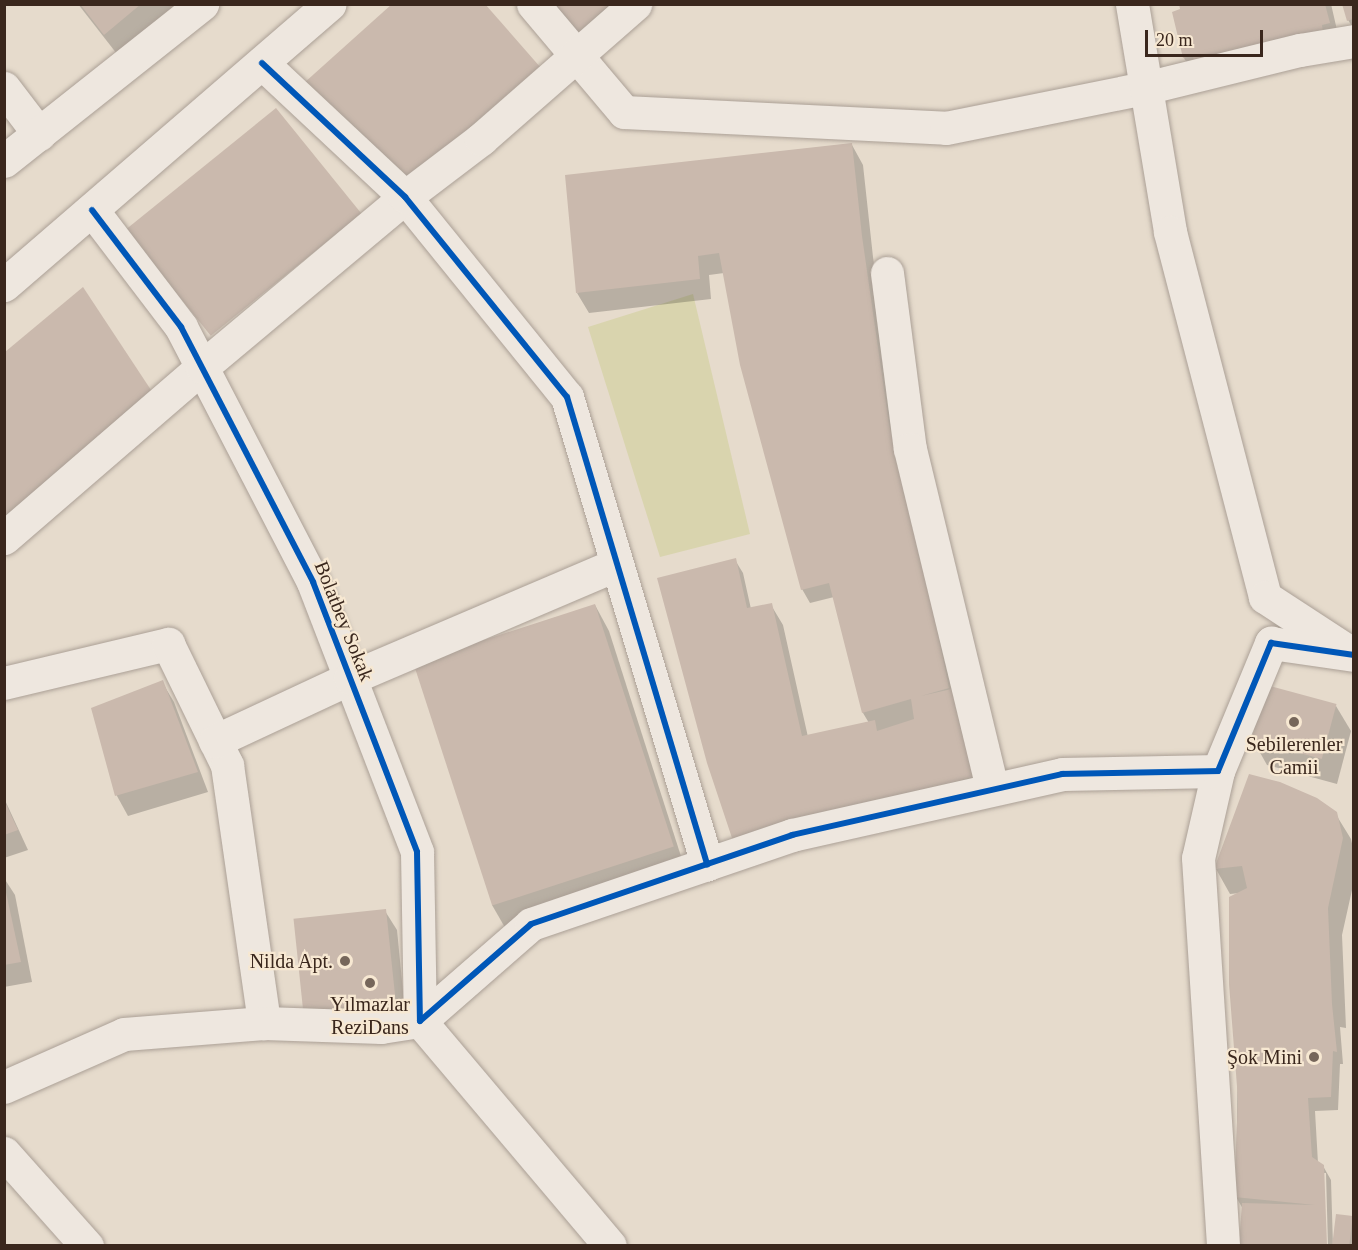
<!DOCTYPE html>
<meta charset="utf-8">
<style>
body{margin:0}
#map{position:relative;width:1358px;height:1250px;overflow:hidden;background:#e6dbcc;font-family:Georgia,serif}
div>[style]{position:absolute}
.green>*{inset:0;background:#d9d4ae}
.shadow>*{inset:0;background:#0003;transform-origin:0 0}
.building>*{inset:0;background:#cab9ad;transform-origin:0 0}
.roads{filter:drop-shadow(0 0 2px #aba096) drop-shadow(0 0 2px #aba096)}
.minor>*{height:33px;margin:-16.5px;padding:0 16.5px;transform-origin:16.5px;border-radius:16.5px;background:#eee7df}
.secondary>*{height:33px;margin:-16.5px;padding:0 16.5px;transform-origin:16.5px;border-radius:16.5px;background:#eee7df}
.cycleway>*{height:6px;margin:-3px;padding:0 3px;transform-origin:3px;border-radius:3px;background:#0057b8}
.dots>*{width:16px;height:16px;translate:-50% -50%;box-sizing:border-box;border:3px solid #f7e8d2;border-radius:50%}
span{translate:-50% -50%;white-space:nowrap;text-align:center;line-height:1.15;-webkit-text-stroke:4.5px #f7e8d2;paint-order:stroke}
.street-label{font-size:20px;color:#3a271d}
.poi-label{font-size:20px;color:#3a271d}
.right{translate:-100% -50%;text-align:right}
.frame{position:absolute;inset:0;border:6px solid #3a271d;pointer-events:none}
.scale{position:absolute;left:1145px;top:30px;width:118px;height:27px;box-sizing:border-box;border:3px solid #3a271d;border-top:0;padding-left:8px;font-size:18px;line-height:21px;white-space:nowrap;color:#3a271d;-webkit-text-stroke:4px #f7e8d2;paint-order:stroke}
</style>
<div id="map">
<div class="green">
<i style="clip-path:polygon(693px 294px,750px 534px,660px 557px,588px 327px)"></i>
</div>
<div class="shadow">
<i style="clip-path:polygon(78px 4px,176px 4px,117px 54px)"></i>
<i style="clip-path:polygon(549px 4px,652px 4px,595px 57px)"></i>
<i style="clip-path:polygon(1180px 4px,1331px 4px,1340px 43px,1196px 78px,1184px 58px,1174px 13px,1182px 10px)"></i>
<i style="clip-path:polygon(1344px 4px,1354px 4px,1354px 29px,1348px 20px)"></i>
<i style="clip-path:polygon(852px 145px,863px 165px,873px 257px,900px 445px,979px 790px,742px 853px,735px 560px,743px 573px,751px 609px,771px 605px,783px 625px,808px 737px,869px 723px,863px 713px,834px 597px,810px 603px,802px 589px,724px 273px,709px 275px,711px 299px,589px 313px,577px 293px)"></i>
<i style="clip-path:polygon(83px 289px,4px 548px,4px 354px)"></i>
<i style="clip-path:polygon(595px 605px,609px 631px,686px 872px,507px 931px,492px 905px)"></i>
<i style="clip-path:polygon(162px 682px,174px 702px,208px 792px,128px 816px,117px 796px,93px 709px)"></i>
<i style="clip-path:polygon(1336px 706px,1351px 731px,1337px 784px,1267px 765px,1253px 740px)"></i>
<i style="clip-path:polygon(4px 798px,28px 850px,4px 858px)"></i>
<i style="clip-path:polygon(1335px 813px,1351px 839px,1354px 852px,1354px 881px,1342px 935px,1346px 1028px,1340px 1027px,1343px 1064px,1340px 1064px,1338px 1110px,1315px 1111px,1318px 1163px,1323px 1166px,1331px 1180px,1333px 1246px,1328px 1246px,1326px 1173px,1323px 1173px,1325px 1246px,1241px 1246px,1243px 1209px,1236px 1197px,1240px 893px,1230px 894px,1216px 869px)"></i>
<i style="clip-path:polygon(4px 878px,15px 895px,32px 982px,4px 987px)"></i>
<i style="clip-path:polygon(385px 911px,397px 930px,406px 1022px,318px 1032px)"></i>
<i style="left:1337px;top:1216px;width:17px;height:30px;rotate:3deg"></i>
</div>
<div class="building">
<i style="clip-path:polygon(80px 4px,141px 4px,104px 35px)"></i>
<i style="clip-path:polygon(392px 4px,485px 4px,541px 68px,409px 180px,304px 83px)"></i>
<i style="clip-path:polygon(555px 4px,610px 4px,579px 32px)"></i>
<i style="clip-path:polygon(1179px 4px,1325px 4px,1330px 23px,1322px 25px,1323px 32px,1194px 62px,1193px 55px,1183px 58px,1172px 12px,1180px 9px)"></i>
<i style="clip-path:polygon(1342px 4px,1353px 4px,1353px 19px,1347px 21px)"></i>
<i style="left:276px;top:108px;width:136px;height:194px;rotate:51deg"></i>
<i style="clip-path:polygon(852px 143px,862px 236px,889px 424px,910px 516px,923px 561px,949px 688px,921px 696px,956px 688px,973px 777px,733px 841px,707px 763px,657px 578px,736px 558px,747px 608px,772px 603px,802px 736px,875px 720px,877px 731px,914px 719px,911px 699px,862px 713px,829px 583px,801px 590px,740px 365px,719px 253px,698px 256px,700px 279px,576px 293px,565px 175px)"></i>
<i style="clip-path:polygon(83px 287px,151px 390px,5px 518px,5px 352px)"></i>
<i style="left:595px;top:604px;width:255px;height:191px;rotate:72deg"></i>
<i style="clip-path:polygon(163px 680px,198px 772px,115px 796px,91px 708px)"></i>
<i style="left:1266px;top:685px;width:73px;height:57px;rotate:15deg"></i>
<i style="clip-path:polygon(1249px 774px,1280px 782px,1317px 798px,1337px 812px,1343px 838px,1328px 908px,1332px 1004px,1337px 1052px,1333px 1051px,1331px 1097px,1308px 1098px,1312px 1157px,1324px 1165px,1327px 1245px,1239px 1245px,1242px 1203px,1315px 1205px,1234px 1197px,1238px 1099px,1229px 984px,1229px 897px,1247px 888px,1242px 866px,1214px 869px)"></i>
<i style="clip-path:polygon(4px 800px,18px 830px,4px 835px)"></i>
<i style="clip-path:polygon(4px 883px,21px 962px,4px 965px)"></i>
<i style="left:386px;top:909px;width:94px;height:93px;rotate:84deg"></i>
<i style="left:1336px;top:1214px;width:17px;height:31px;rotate:7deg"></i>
</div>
<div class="roads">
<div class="minor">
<i style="left:533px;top:4px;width:141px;rotate:49.9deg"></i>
<i style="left:624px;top:112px;width:322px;rotate:2.8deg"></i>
<i style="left:946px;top:128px;width:203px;rotate:-11.4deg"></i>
<i style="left:1145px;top:88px;width:160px;rotate:-13.8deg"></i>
<i style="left:1300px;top:50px;width:55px;rotate:-9.5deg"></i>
<i style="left:1132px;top:4px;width:231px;rotate:80.5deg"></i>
<i style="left:1170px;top:232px;width:377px;rotate:75.4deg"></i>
<i style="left:1265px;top:597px;width:97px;rotate:33.2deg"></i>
<i style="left:262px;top:63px;width:196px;rotate:43.1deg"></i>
<i style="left:405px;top:197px;width:257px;rotate:51deg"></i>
<i style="left:567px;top:397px;width:488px;rotate:73.3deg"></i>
<i style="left:4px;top:88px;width:58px;rotate:52.7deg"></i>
<i style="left:92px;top:210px;width:147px;rotate:52.7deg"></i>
<i style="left:181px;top:327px;width:287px;rotate:62.6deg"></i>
<i style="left:313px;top:582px;width:289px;rotate:68.9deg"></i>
<i style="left:417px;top:852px;width:169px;rotate:89deg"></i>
<i style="left:887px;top:273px;width:177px;rotate:82.6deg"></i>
<i style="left:910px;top:449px;width:350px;rotate:76.4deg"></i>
<i style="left:4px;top:538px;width:262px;rotate:-40.8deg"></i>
<i style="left:202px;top:367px;width:265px;rotate:-39.9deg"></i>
<i style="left:405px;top:197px;width:96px;rotate:-37.3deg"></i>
<i style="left:481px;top:139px;width:205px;rotate:-41.2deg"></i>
<i style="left:4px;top:683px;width:169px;rotate:-13.4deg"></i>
<i style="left:168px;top:644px;width:135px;rotate:64deg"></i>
<i style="left:227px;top:765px;width:261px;rotate:81.8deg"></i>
<i style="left:215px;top:741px;width:149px;rotate:-25deg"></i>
<i style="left:350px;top:678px;width:290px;rotate:-23.1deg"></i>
<i style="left:1218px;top:771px;width:89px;rotate:102.9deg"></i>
<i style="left:1198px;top:858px;width:389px;rotate:86.3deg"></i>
<i style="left:420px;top:1021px;width:147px;rotate:-41.1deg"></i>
<i style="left:531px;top:924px;width:276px;rotate:-18.8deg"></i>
<i style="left:792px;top:835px;width:277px;rotate:-12.7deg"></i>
<i style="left:1062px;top:774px;width:156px;rotate:-1.1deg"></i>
<i style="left:1218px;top:771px;width:139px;rotate:-67.5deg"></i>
<i style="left:1271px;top:643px;width:84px;rotate:8.2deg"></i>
<i style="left:4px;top:1087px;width:131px;rotate:-23.8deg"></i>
<i style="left:124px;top:1034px;width:140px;rotate:-4.5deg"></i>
<i style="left:264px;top:1023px;width:117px;rotate:2deg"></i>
<i style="left:381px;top:1027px;width:39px;rotate:-9deg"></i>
<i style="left:420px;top:1021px;width:294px;rotate:49.8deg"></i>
<i style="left:4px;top:1153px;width:125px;rotate:48.3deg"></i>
</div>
<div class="secondary">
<i style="left:4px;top:161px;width:253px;rotate:-38.4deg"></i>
<i style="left:4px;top:285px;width:430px;rotate:-40.8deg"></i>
</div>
</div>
<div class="cycleway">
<i style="left:262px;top:63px;width:196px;rotate:43.1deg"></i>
<i style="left:405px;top:197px;width:257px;rotate:51deg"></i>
<i style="left:567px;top:397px;width:488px;rotate:73.3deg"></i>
<i style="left:92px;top:210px;width:147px;rotate:52.7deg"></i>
<i style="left:181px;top:327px;width:287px;rotate:62.6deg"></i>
<i style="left:313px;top:582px;width:289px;rotate:68.9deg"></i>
<i style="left:417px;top:852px;width:169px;rotate:89deg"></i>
<i style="left:420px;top:1021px;width:147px;rotate:-41.1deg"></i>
<i style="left:531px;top:924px;width:276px;rotate:-18.8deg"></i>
<i style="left:792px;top:835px;width:277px;rotate:-12.7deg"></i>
<i style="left:1062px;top:774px;width:156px;rotate:-1.1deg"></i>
<i style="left:1218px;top:771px;width:139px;rotate:-67.5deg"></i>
<i style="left:1271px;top:643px;width:84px;rotate:8.2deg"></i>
</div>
<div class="dots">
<i style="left:1294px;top:722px;background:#76665a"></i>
<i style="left:345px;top:961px;background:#76665a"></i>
<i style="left:370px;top:983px;background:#76665a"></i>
<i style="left:1314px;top:1057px;background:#76665a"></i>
</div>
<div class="street-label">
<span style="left:344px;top:621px;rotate:68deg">Bolatbey Sokak</span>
</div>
<div class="poi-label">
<span style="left:1294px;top:756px">Sebilerenler<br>Camii</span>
<span class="right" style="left:333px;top:961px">Nilda Apt.</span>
<span style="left:370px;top:1016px">Yılmazlar<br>ReziDans</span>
<span class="right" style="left:1302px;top:1057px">Şok Mini</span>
</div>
<div class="frame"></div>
<div class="scale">20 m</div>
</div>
